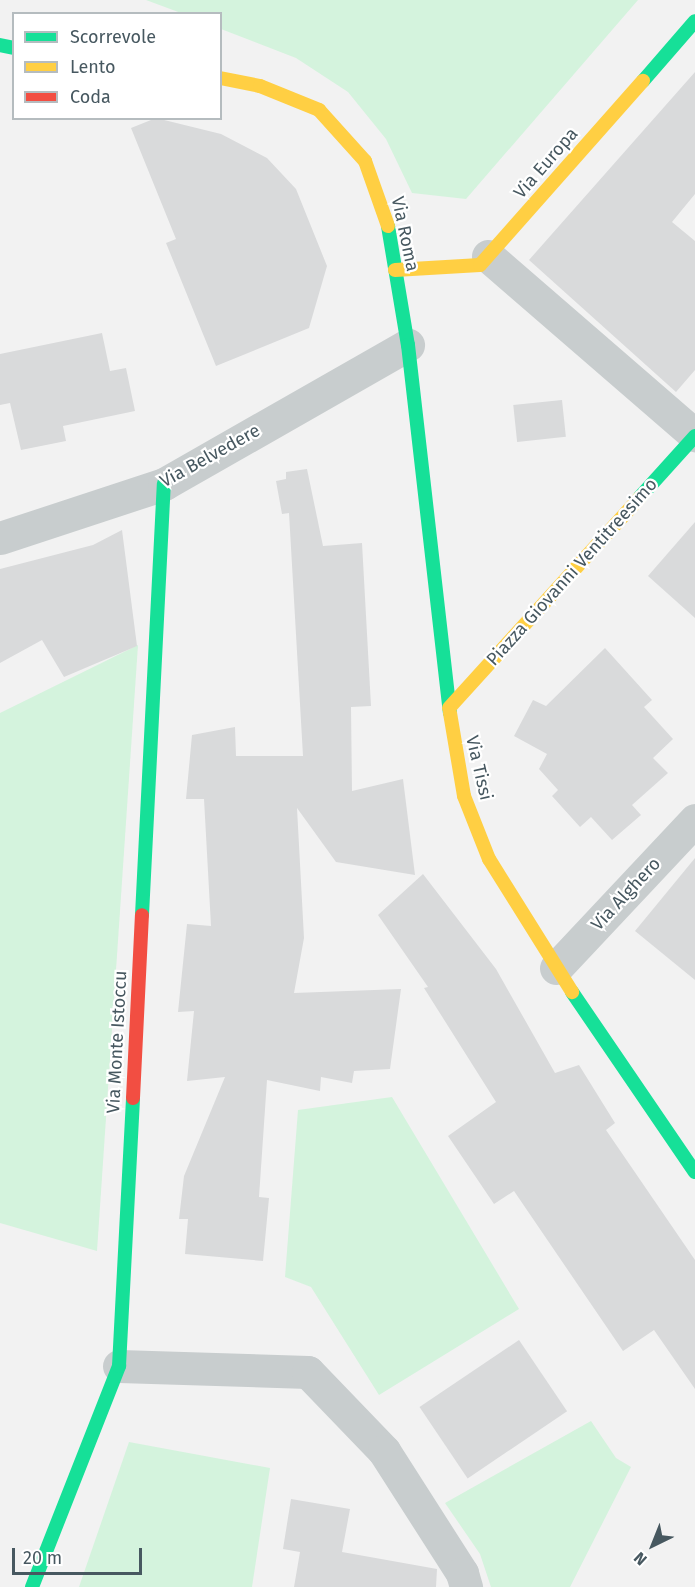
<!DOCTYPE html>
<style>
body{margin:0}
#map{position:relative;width:695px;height:1587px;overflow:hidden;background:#f2f2f2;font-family:"Fira Sans",sans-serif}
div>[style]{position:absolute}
.green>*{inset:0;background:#d4f3dd}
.building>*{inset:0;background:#d9dadb;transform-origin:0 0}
.street>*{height:33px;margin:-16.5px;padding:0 16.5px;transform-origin:16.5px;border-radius:16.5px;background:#c8cdce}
.fast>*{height:14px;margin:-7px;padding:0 7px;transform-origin:7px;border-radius:7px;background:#16e098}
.slow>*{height:14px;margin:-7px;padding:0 7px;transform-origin:7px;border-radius:7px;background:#ffcf43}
.jam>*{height:14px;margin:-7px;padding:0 7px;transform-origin:7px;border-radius:7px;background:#f24e42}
span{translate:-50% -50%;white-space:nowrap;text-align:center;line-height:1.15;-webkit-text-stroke:4.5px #fff;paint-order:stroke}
.street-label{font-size:18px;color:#475860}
.legend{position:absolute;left:12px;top:12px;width:210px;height:108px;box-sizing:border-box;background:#fff;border:2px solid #b5bcbf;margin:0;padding:8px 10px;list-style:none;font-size:18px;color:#475860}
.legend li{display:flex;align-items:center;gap:12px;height:30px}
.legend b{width:30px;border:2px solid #b5bcbf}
.north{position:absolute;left:623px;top:1515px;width:60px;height:60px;-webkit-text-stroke:4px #fff;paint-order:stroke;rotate:223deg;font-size:16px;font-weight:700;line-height:24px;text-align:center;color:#475860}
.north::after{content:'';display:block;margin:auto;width:21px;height:27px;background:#475860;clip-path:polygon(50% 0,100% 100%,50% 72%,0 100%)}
.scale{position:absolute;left:12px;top:1548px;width:130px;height:27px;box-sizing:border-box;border:3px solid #475860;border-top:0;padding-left:8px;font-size:18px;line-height:21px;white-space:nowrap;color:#475860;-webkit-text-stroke:4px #fff;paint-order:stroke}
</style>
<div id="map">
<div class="green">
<i style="clip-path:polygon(146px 0,638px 0,466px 199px,412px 193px,386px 139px,348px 92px,296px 58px,221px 29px,220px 14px,181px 13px)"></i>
<i style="clip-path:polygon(138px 645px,97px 1251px,0 1223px,0 713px)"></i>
<i style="clip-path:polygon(392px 1097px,519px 1309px,379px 1395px,311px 1287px,285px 1277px,298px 1110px)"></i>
<i style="clip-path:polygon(591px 1421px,616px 1458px,631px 1467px,570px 1587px,491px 1587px,480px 1554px,445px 1503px)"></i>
<i style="clip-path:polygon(129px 1442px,270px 1468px,252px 1587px,79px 1587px)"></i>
</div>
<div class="building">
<i style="clip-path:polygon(695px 72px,695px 194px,672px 222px,695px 241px,695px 370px,676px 392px,529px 260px)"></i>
<i style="clip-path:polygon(156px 118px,221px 134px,267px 158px,296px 189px,327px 266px,309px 328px,216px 366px,166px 243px,176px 239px,131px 128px)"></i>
<i style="clip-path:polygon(102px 333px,110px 371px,126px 368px,135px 411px,63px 426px,66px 441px,21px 450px,10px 403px,0 405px,0 354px)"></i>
<i style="left:562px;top:400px;width:37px;height:49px;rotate:84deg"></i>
<i style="clip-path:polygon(307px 469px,323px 546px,362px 543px,371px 706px,351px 707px,352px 791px,403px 779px,415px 875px,336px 862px,297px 808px,304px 938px,294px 993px,401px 989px,390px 1069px,354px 1071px,352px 1083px,321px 1077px,320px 1091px,267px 1080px,259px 1197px,269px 1198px,263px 1261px,185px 1254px,188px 1219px,179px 1219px,184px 1176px,225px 1077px,187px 1081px,194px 1011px,178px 1012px,187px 924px,211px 926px,204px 799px,186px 799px,192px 735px,235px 727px,236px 756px,303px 756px,289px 513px,282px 514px,276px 481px,286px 479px,286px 472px)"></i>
<i style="clip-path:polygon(695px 522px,695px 618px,648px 576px)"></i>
<i style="clip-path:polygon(122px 530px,137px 646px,64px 677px,42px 640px,0 663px,0 569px,93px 545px)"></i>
<i style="clip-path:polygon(605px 648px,652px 700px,644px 707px,673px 739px,653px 758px,668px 773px,632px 805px,641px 815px,612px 840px,591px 817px,580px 827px,552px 796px,558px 790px,539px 769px,547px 754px,514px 736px,533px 700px,546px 706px)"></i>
<i style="clip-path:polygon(695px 858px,695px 980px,635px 931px)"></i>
<i style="clip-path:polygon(423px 874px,496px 969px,555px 1073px,579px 1065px,615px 1123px,606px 1130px,695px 1260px,695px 1389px,654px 1330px,623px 1351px,514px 1191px,494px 1204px,448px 1136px,496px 1102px,424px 988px,428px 987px,378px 915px)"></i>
<i style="left:519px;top:1340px;width:86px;height:120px;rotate:56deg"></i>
<i style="clip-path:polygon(291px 1499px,350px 1509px,342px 1552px,437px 1569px,436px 1587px,294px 1587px,300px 1552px,283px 1549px)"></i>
</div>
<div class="street">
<i style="left:488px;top:256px;width:274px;rotate:40.9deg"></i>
<i style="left:0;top:538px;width:173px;rotate:-18.2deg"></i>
<i style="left:164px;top:484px;width:281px;rotate:-29.7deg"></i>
<i style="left:556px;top:968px;width:203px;rotate:-46.8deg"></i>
<i style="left:119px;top:1366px;width:189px;rotate:1.8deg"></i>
<i style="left:308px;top:1372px;width:110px;rotate:46.1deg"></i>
<i style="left:384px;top:1451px;width:145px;rotate:57.4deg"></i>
<i style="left:462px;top:1573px;width:15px;rotate:74deg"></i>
</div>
<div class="fast">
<i style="left:0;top:45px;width:14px;rotate:12deg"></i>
<i style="left:643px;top:81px;width:79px;rotate:-49.1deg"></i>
<i style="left:388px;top:226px;width:121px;rotate:80.5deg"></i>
<i style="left:408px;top:345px;width:370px;rotate:83.5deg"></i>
<i style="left:640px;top:497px;width:82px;rotate:-48deg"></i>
<i style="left:142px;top:915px;width:432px;rotate:-87.1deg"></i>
<i style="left:572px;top:992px;width:218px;rotate:55.7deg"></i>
<i style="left:32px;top:1587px;width:238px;rotate:-68.5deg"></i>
<i style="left:119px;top:1366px;width:268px;rotate:-87deg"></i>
</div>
<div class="slow">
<i style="left:220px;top:78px;width:41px;rotate:11.3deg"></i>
<i style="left:260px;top:86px;width:64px;rotate:22.1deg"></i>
<i style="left:319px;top:110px;width:69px;rotate:48deg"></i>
<i style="left:365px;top:161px;width:69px;rotate:70.5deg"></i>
<i style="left:395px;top:270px;width:85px;rotate:-3.4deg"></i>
<i style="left:480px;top:265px;width:246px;rotate:-48.5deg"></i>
<i style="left:449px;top:708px;width:285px;rotate:-47.8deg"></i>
<i style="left:450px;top:713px;width:84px;rotate:80.4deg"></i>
<i style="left:464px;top:796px;width:68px;rotate:68.4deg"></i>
<i style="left:489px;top:859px;width:157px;rotate:58deg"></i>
</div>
<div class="jam">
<i style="left:133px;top:1098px;width:183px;rotate:-87.2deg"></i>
</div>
<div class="street-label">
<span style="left:546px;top:163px;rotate:-49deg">Via Europa</span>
<span style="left:405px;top:234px;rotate:78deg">Via Roma</span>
<span style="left:210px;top:456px;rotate:-29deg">Via Belvedere</span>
<span style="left:572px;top:572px;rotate:-48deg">Piazza Giovanni Ventitreesimo</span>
<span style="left:479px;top:768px;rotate:77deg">Via Tissi</span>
<span style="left:626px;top:894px;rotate:-47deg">Via Alghero</span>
<span style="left:117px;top:1042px;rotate:-87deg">Via Monte Istoccu</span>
</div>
<ul class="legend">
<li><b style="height:8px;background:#16e098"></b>Scorrevole</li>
<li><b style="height:8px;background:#ffcf43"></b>Lento</li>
<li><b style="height:8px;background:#f24e42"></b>Coda</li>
</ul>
<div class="north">N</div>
<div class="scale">20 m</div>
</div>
